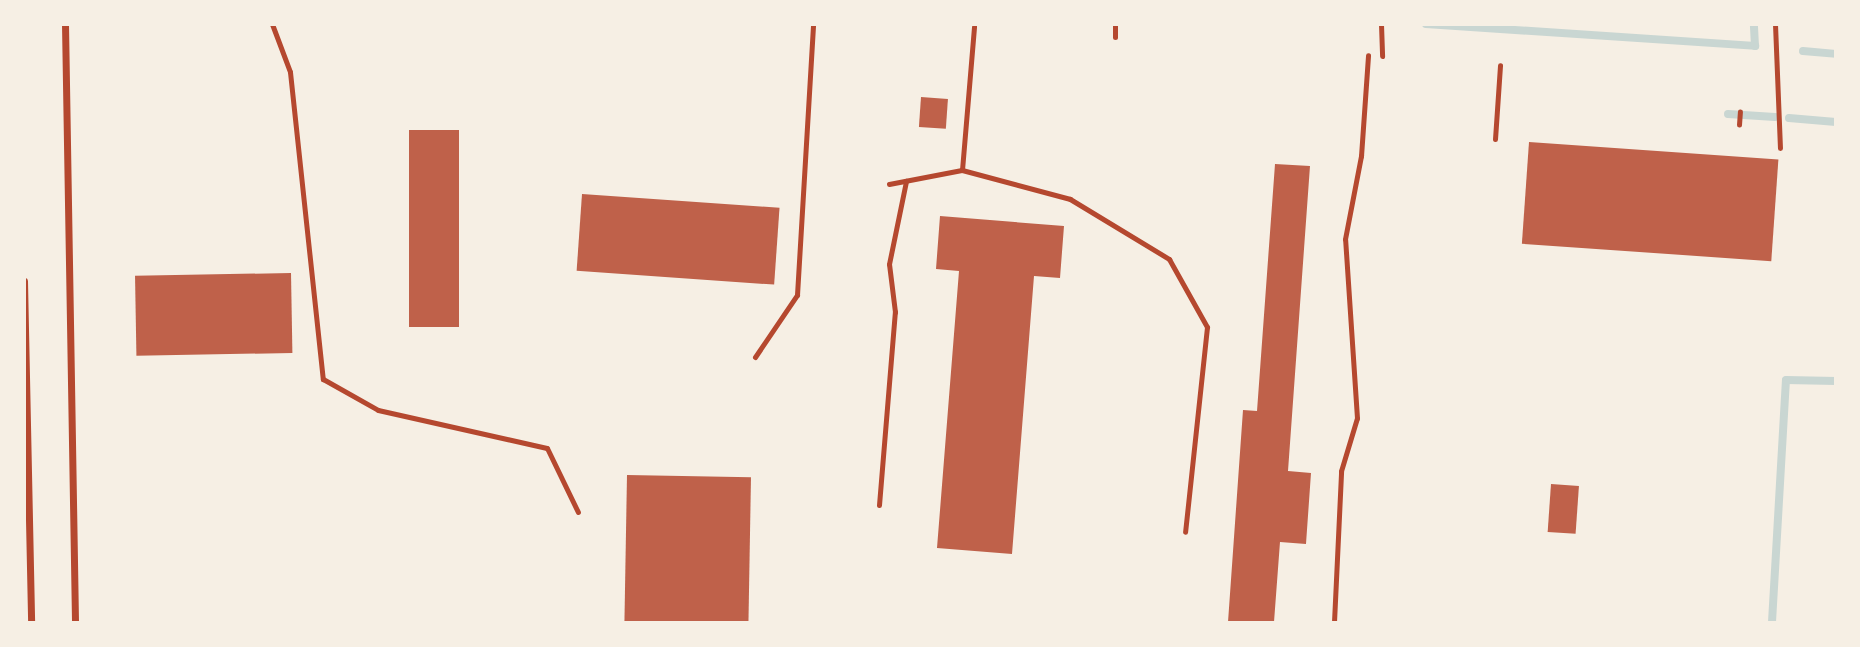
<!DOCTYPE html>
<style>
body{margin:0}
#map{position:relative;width:1860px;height:647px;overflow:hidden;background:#f6efe4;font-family:Arial,sans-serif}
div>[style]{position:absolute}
.stream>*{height:8px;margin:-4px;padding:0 4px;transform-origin:4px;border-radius:4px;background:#c9d6d2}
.building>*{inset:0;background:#bf614a;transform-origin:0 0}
.path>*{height:4.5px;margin:-2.25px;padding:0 2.25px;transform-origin:2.25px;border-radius:2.25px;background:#b5482f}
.service>*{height:5px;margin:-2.5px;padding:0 2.5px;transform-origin:2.5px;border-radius:2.5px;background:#b5482f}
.minor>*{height:7px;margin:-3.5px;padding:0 3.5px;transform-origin:3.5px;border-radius:3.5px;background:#b5482f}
span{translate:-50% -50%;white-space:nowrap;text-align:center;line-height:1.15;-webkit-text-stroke:6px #f6efe4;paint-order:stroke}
.frame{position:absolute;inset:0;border:26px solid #f6efe4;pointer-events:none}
</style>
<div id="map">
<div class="stream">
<i style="left:1426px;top:24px;width:330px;rotate:3.8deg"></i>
<i style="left:1755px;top:46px;width:22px;rotate:-93deg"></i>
<i style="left:1803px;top:51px;width:33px;rotate:5deg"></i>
<i style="left:1728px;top:114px;width:47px;rotate:3.7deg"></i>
<i style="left:1789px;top:118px;width:47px;rotate:4.9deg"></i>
<i style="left:1772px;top:622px;width:242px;rotate:-86.7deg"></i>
<i style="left:1786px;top:380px;width:50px;rotate:1.1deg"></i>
</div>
<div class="building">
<i style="left:921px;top:97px;width:27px;height:30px;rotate:4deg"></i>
<i style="left:409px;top:130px;width:50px;height:197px"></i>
<i style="left:1529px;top:142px;width:250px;height:102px;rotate:4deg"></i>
<i style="clip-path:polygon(1275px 164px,1310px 166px,1288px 471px,1311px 473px,1306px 544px,1280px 542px,1274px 622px,1228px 622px,1243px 410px,1257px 411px)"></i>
<i style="left:582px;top:194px;width:198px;height:77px;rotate:4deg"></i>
<i style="clip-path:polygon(940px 216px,1064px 226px,1060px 278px,1034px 276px,1012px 554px,937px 548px,959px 271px,936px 269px)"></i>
<i style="left:291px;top:273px;width:80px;height:156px;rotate:89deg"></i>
<i style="left:627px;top:475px;width:124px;height:147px;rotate:1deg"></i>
<i style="left:1551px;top:484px;width:28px;height:48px;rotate:4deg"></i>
</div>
<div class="path">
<i style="left:1739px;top:125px;width:13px;rotate:-86deg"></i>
</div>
<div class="service">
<i style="left:272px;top:24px;width:51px;rotate:69.4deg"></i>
<i style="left:290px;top:72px;width:309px;rotate:83.9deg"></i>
<i style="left:323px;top:379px;width:63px;rotate:29.4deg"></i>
<i style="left:378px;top:410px;width:173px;rotate:12.7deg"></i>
<i style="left:547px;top:448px;width:71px;rotate:64.2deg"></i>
<i style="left:1115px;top:24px;width:13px;rotate:90deg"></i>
<i style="left:1381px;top:24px;width:32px;rotate:88deg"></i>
<i style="left:1775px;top:24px;width:124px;rotate:87.7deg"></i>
<i style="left:1495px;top:139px;width:74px;rotate:-86.1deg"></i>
<i style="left:962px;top:170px;width:144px;rotate:-85.2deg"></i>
<i style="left:889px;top:184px;width:74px;rotate:-10.9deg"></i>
<i style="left:962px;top:170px;width:112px;rotate:15deg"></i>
<i style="left:1070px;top:199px;width:116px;rotate:31.2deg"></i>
<i style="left:1169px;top:259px;width:78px;rotate:60.8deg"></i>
<i style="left:1207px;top:327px;width:206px;rotate:96.1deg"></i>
<i style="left:755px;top:357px;width:75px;rotate:-55.9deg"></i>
<i style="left:797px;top:295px;width:271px;rotate:-86.6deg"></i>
<i style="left:879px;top:505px;width:194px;rotate:-85.3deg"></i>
<i style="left:895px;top:312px;width:48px;rotate:-97.1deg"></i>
<i style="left:889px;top:264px;width:85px;rotate:-78.4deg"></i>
<i style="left:1334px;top:622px;width:151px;rotate:-87.3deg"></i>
<i style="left:1341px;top:471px;width:55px;rotate:-73.2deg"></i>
<i style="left:1357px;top:418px;width:179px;rotate:-93.8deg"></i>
<i style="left:1345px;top:239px;width:85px;rotate:-79.1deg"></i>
<i style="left:1361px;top:156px;width:101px;rotate:-86deg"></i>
</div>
<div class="minor">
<i style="left:65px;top:24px;width:598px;rotate:89.04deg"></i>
<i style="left:24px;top:281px;width:341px;rotate:88.8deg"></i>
</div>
<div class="frame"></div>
</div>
